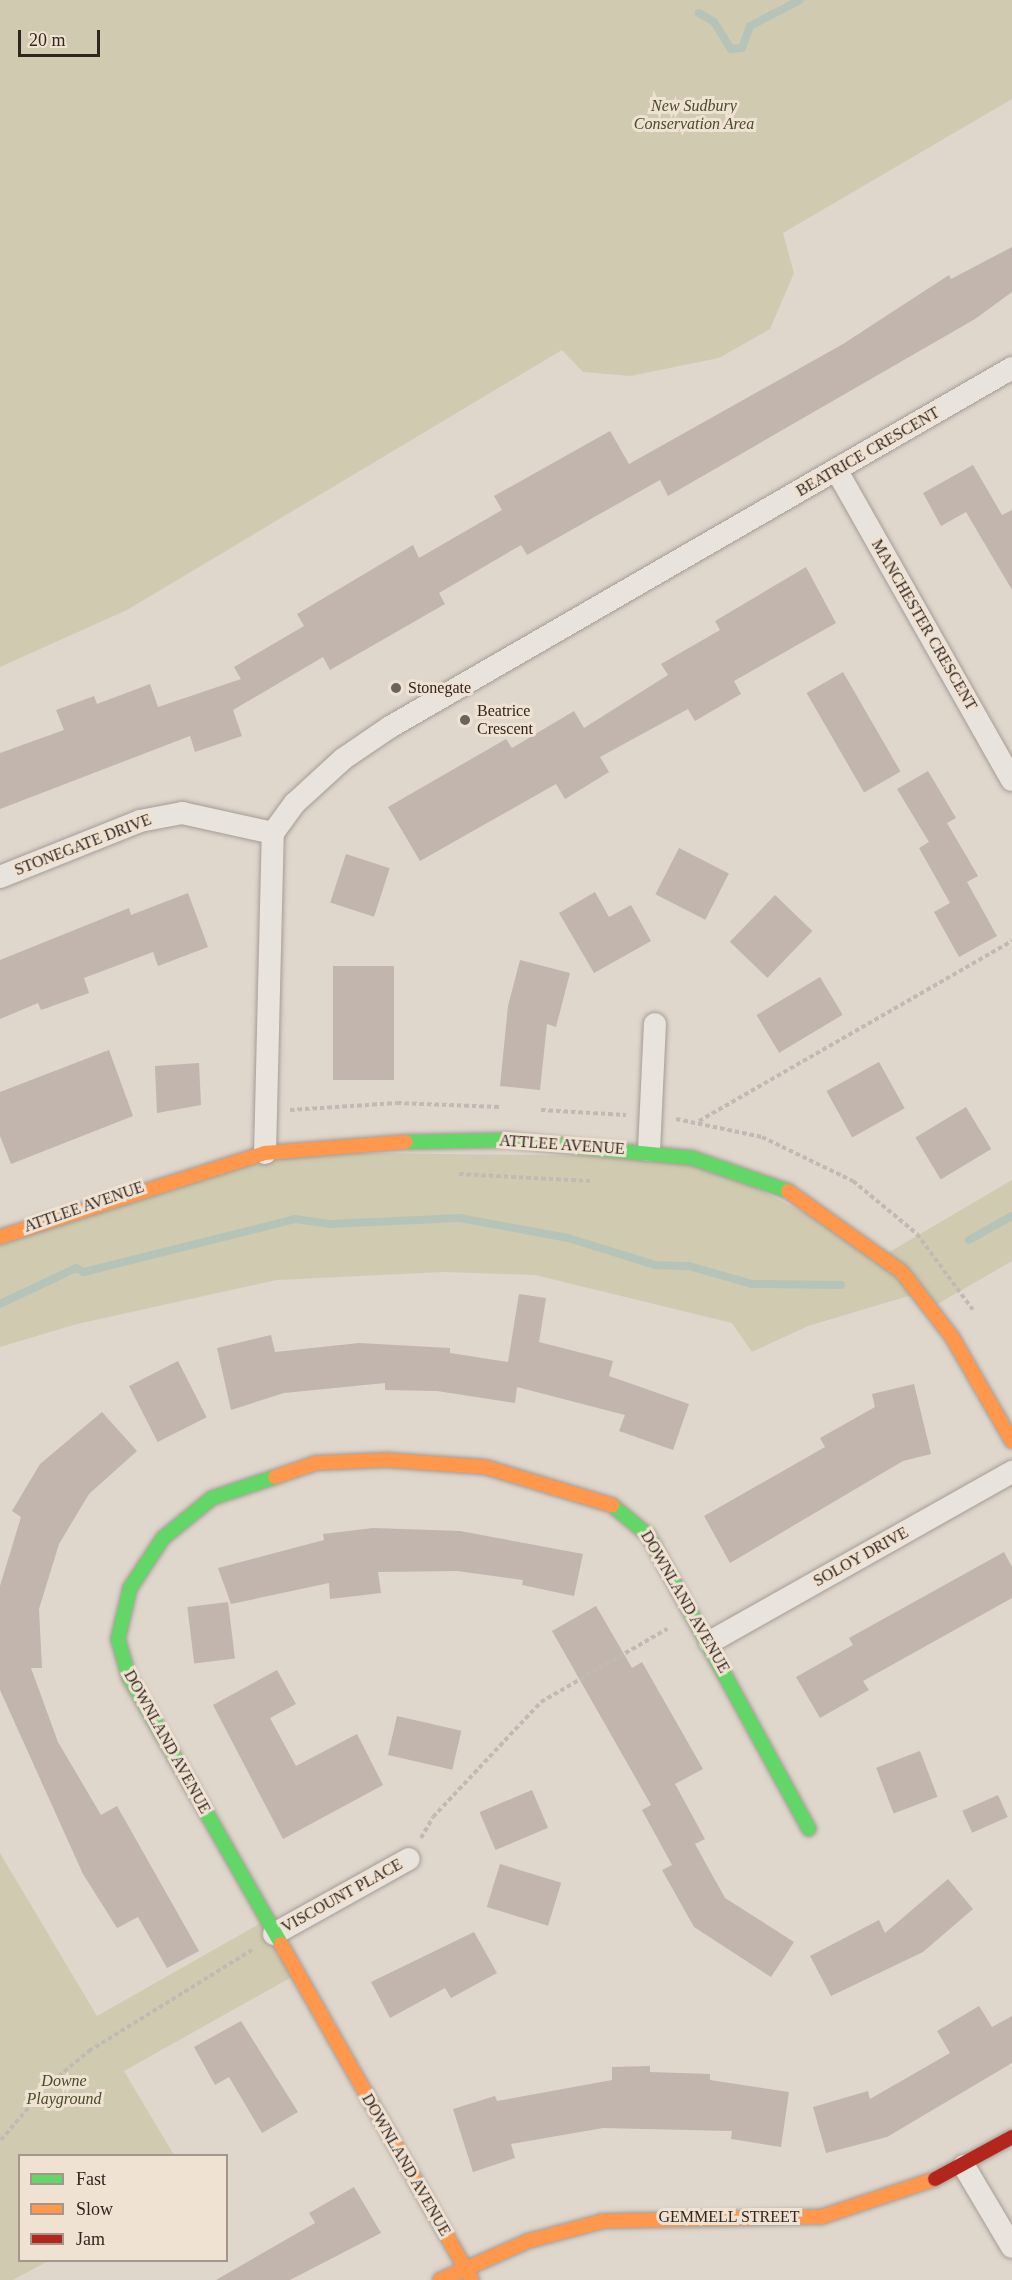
<!DOCTYPE html>
<style>
body{margin:0}
#map{position:relative;width:1012px;height:2280px;overflow:hidden;background:#dfd6cc;font-family:Georgia,serif}
div>[style]{position:absolute}
.green>*{inset:0;background:#d0cbb0}
.stream>*{height:8px;margin:-4px;padding:0 4px;transform-origin:4px;border-radius:4px;background:#b6c3b9}
.building>*{inset:0;background:#c2b5ad;transform-origin:0 0}
.path>*{height:4px;margin-top:-2px;transform-origin:0;background:repeating-linear-gradient(90deg,#c1bab4 0 4.5px,transparent 0 7.5px)}
.roads{filter:drop-shadow(0 0 2px #a59c95) drop-shadow(0 0 2px #a59c95)}
.street>*{height:22px;margin:-11px;padding:0 11px;transform-origin:11px;border-radius:11px;background:#e8e3dd}
.fast>*{height:14px;margin:-7px;padding:0 7px;transform-origin:7px;border-radius:7px;background:#63d668}
.slow>*{height:14px;margin:-7px;padding:0 7px;transform-origin:7px;border-radius:7px;background:#ff974d}
.jam>*{height:14px;margin:-7px;padding:0 7px;transform-origin:7px;border-radius:7px;background:#b3261e}
.dots>*{width:16px;height:16px;translate:-50% -50%;box-sizing:border-box;border:3px solid #f0e2d2;border-radius:50%}
span{translate:-50% -50%;white-space:nowrap;text-align:center;line-height:1.15;-webkit-text-stroke:6px #f0e2d2;paint-order:stroke}
.park-label{font-size:16px;color:#484b28;font-style:italic}
.street-label{font-size:16px;color:#31251f}
.poi-label{font-size:16px;color:#31251f}
.left{translate:0 -50%;text-align:left}
.legend{position:absolute;left:18px;top:2154px;width:210px;height:108px;box-sizing:border-box;background:#f0e2d2;border:2px solid #a4968a;margin:0;padding:8px 10px;list-style:none;font-size:18px;color:#31251f}
.legend li{display:flex;align-items:center;gap:12px;height:30px}
.legend b{width:30px;border:2px solid #a4968a}
.scale{position:absolute;left:18px;top:30px;width:82px;height:27px;box-sizing:border-box;border:3px solid #31251f;border-top:0;padding-left:8px;font-size:18px;line-height:21px;white-space:nowrap;color:#31251f;-webkit-text-stroke:4px #f0e2d2;paint-order:stroke}
</style>
<div id="map">
<div class="green">
<i style="clip-path:polygon(0 0,1012px 0,1012px 99px,783px 233px,794px 273px,770px 329px,719px 358px,630px 376px,583px 372px,562px 350px,127px 610px,0 667px)"></i>
<i style="clip-path:polygon(263px 1152px,694px 1157px,886px 1254px,1012px 1180px,1012px 1261px,934px 1306px,922px 1292px,808px 1326px,752px 1352px,732px 1323px,535px 1275px,444px 1272px,277px 1280px,77px 1324px,0 1347px,0 1234px)"></i>
<i style="clip-path:polygon(0 1853px,97px 2016px,268px 1919px,299px 1973px,124px 2071px,174px 2155px,20px 2156px,20px 2260px,48px 2261px,13px 2280px,0 2280px)"></i>
</div>
<div class="stream">
<i style="left:699px;top:13px;width:17px;rotate:31deg"></i>
<i style="left:714px;top:22px;width:32px;rotate:58deg"></i>
<i style="left:731px;top:49px;width:11px;rotate:-5deg"></i>
<i style="left:742px;top:48px;width:23px;rotate:-70deg"></i>
<i style="left:750px;top:26px;width:56px;rotate:-27.5deg"></i>
<i style="left:969px;top:1240px;width:49px;rotate:-29.2deg"></i>
<i style="left:0;top:1304px;width:84px;rotate:-25.3deg"></i>
<i style="left:76px;top:1268px;width:9px;rotate:27deg"></i>
<i style="left:84px;top:1272px;width:218px;rotate:-14.1deg"></i>
<i style="left:295px;top:1219px;width:35px;rotate:8deg"></i>
<i style="left:330px;top:1224px;width:130px;rotate:-2.6deg"></i>
<i style="left:460px;top:1218px;width:110px;rotate:10.5deg"></i>
<i style="left:568px;top:1238px;width:91px;rotate:17.2deg"></i>
<i style="left:655px;top:1265px;width:34px;rotate:2deg"></i>
<i style="left:689px;top:1266px;width:66px;rotate:15.9deg"></i>
<i style="left:752px;top:1284px;width:89px;rotate:0.6deg"></i>
</div>
<div class="building">
<i style="clip-path:polygon(1012px 247px,1012px 292px,975px 319px,668px 496px,660px 480px,527px 555px,521px 545px,439px 593px,445px 604px,330px 670px,323px 657px,233px 710px,242px 736px,195px 752px,190px 736px,0 809px,0 753px,64px 730px,56px 710px,94px 696px,97px 704px,150px 684px,158px 707px,241px 679px,234px 667px,304px 626px,297px 614px,413px 545px,419px 558px,502px 510px,494px 496px,610px 431px,629px 464px,843px 344px,949px 275px,951px 279px)"></i>
<i style="clip-path:polygon(973px 465px,1002px 515px,1012px 510px,1012px 590px,966px 512px,941px 526px,923px 493px)"></i>
<i style="clip-path:polygon(806px 567px,836px 623px,734px 681px,741px 694px,695px 721px,688px 709px,600px 757px,609px 772px,565px 799px,556px 784px,420px 861px,388px 807px,506px 739px,512px 748px,574px 711px,584px 728px,668px 675px,661px 664px,720px 630px,715px 621px)"></i>
<i style="left:843px;top:672px;width:115px;height:42px;rotate:60deg"></i>
<i style="clip-path:polygon(928px 771px,956px 818px,947px 823px,978px 876px,967px 882px,997px 936px,959px 957px,934px 912px,950px 903px,919px 848px,929px 842px,897px 789px)"></i>
<i style="left:679px;top:848px;width:56px;height:52px;rotate:27deg"></i>
<i style="left:346px;top:854px;width:46px;height:51px;rotate:18deg"></i>
<i style="clip-path:polygon(595px 892px,609px 917px,631px 905px,651px 941px,594px 973px,559px 913px)"></i>
<i style="clip-path:polygon(188px 893px,208px 947px,158px 966px,153px 952px,84px 978px,89px 993px,41px 1010px,38px 1003px,0 1019px,0 960px,129px 908px,131px 915px)"></i>
<i style="left:775px;top:895px;width:52px;height:65px;rotate:44deg"></i>
<i style="clip-path:polygon(520px 960px,570px 973px,556px 1027px,547px 1024px,540px 1090px,500px 1086px,508px 1006px)"></i>
<i style="left:333px;top:966px;width:61px;height:114px"></i>
<i style="left:820px;top:977px;width:44px;height:74px;rotate:59deg"></i>
<i style="clip-path:polygon(109px 1050px,133px 1116px,11px 1164px,0 1136px,0 1092px)"></i>
<i style="left:879px;top:1062px;width:53px;height:60px;rotate:61deg"></i>
<i style="clip-path:polygon(199px 1063px,201px 1105px,157px 1113px,155px 1066px)"></i>
<i style="left:966px;top:1107px;width:49px;height:59px;rotate:59deg"></i>
<i style="clip-path:polygon(519px 1294px,546px 1298px,539px 1342px,613px 1361px,609px 1376px,689px 1404px,673px 1450px,619px 1431px,625px 1415px,517px 1387px,515px 1403px,437px 1391px,385px 1390px,385px 1383px,284px 1393px,231px 1410px,217px 1348px,271px 1335px,275px 1352px,359px 1343px,450px 1348px,450px 1353px,508px 1362px)"></i>
<i style="left:178px;top:1361px;width:63px;height:55px;rotate:63deg"></i>
<i style="clip-path:polygon(914px 1384px,931px 1454px,903px 1461px,730px 1563px,704px 1516px,825px 1447px,820px 1438px,875px 1407px,872px 1394px)"></i>
<i style="clip-path:polygon(102px 1412px,137px 1451px,89px 1494px,59px 1544px,39px 1609px,42px 1668px,31px 1668px,58px 1742px,101px 1815px,117px 1806px,199px 1951px,167px 1968px,138px 1917px,117px 1928px,83px 1874px,0 1690px,0 1586px,21px 1517px,12px 1511px,40px 1464px)"></i>
<i style="clip-path:polygon(373px 1528px,460px 1531px,583px 1554px,574px 1596px,522px 1585px,523px 1580px,457px 1571px,378px 1572px,381px 1593px,330px 1599px,329px 1583px,231px 1604px,218px 1568px,324px 1540px,323px 1534px)"></i>
<i style="clip-path:polygon(1004px 1552px,1012px 1567px,1012px 1598px,863px 1681px,869px 1690px,820px 1718px,796px 1677px,853px 1645px,849px 1638px)"></i>
<i style="left:228px;top:1602px;width:57px;height:41px;rotate:83deg"></i>
<i style="clip-path:polygon(596px 1606px,632px 1668px,642px 1662px,703px 1769px,675px 1784px,705px 1839px,695px 1844px,725px 1898px,794px 1942px,771px 1977px,694px 1927px,662px 1870px,672px 1865px,642px 1810px,651px 1805px,552px 1631px)"></i>
<i style="clip-path:polygon(277px 1670px,296px 1704px,270px 1718px,296px 1766px,357px 1734px,383px 1785px,283px 1839px,213px 1705px)"></i>
<i style="left:397px;top:1716px;width:66px;height:40px;rotate:13deg"></i>
<i style="left:920px;top:1751px;width:49px;height:47px;rotate:69deg"></i>
<i style="left:532px;top:1790px;width:41px;height:57px;rotate:67deg"></i>
<i style="left:998px;top:1795px;width:24px;height:39px;rotate:66deg"></i>
<i style="left:500px;top:1864px;width:64px;height:45px;rotate:17deg"></i>
<i style="clip-path:polygon(948px 1879px,973px 1909px,923px 1952px,831px 1996px,810px 1956px,879px 1920px,885px 1933px)"></i>
<i style="clip-path:polygon(474px 1932px,497px 1973px,451px 1998px,445px 1988px,390px 2018px,371px 1982px)"></i>
<i style="clip-path:polygon(979px 2006px,992px 2027px,1012px 2016px,1012px 2063px,887px 2137px,826px 2153px,813px 2107px,868px 2091px,870px 2099px,950px 2053px,937px 2031px)"></i>
<i style="clip-path:polygon(241px 2021px,298px 2112px,262px 2133px,229px 2077px,215px 2085px,194px 2047px)"></i>
<i style="clip-path:polygon(650px 2066px,650px 2072px,710px 2074px,710px 2080px,789px 2092px,781px 2147px,731px 2139px,732px 2131px,603px 2128px,511px 2144px,515px 2158px,473px 2172px,453px 2109px,495px 2096px,497px 2101px,612px 2080px,612px 2067px)"></i>
<i style="clip-path:polygon(354px 2187px,381px 2233px,290px 2280px,216px 2280px,315px 2223px,309px 2213px)"></i>
</div>
<div class="path">
<i style="left:290px;top:1110px;width:107px;rotate:-3.7deg"></i>
<i style="left:397px;top:1103px;width:104px;rotate:2.2deg"></i>
<i style="left:541px;top:1110px;width:85px;rotate:3.4deg"></i>
<i style="left:676px;top:1119px;width:88px;rotate:11.8deg"></i>
<i style="left:762px;top:1137px;width:101px;rotate:25.8deg"></i>
<i style="left:853px;top:1181px;width:83px;rotate:39.6deg"></i>
<i style="left:917px;top:1234px;width:94px;rotate:53.6deg"></i>
<i style="left:699px;top:1121px;width:361px;rotate:-29.9deg"></i>
<i style="left:459px;top:1174px;width:131px;rotate:3.1deg"></i>
<i style="left:421px;top:1838px;width:24px;rotate:-60deg"></i>
<i style="left:433px;top:1817px;width:158px;rotate:-46.8deg"></i>
<i style="left:541px;top:1702px;width:146px;rotate:-30.1deg"></i>
<i style="left:1px;top:2140px;width:71px;rotate:-49.6deg"></i>
<i style="left:47px;top:2086px;width:55px;rotate:-39.8deg"></i>
<i style="left:89px;top:2051px;width:192px;rotate:-31.8deg"></i>
</div>
<div class="roads">
<div class="street">
<i style="left:837px;top:471px;width:355px;rotate:60.5deg"></i>
<i style="left:0;top:877px;width:151px;rotate:-21.8deg"></i>
<i style="left:140px;top:821px;width:43px;rotate:-10.8deg"></i>
<i style="left:182px;top:813px;width:93px;rotate:12.4deg"></i>
<i style="left:649px;top:1150px;width:126px;rotate:-87.3deg"></i>
<i style="left:265px;top:1153px;width:320px;rotate:-88.6deg"></i>
<i style="left:273px;top:833px;width:37px;rotate:-54deg"></i>
<i style="left:295px;top:803px;width:65px;rotate:-42.5deg"></i>
<i style="left:343px;top:759px;width:57px;rotate:-34.2deg"></i>
<i style="left:390px;top:727px;width:718px;rotate:-29.99deg"></i>
<i style="left:710px;top:1642px;width:347px;rotate:-29.4deg"></i>
<i style="left:274px;top:1934px;width:154px;rotate:-29.1deg"></i>
<i style="left:964px;top:2166px;width:94px;rotate:59.3deg"></i>
</div>
<div class="fast">
<i style="left:406px;top:1142px;width:100px;rotate:-1.1deg"></i>
<i style="left:506px;top:1140px;width:187px;rotate:5.5deg"></i>
<i style="left:692px;top:1158px;width:102px;rotate:19deg"></i>
<i style="left:275px;top:1477px;width:66px;rotate:161.6deg"></i>
<i style="left:212px;top:1498px;width:63px;rotate:140.8deg"></i>
<i style="left:163px;top:1538px;width:60px;rotate:123.4deg"></i>
<i style="left:130px;top:1588px;width:52px;rotate:103.2deg"></i>
<i style="left:118px;top:1639px;width:40px;rotate:74deg"></i>
<i style="left:129px;top:1677px;width:307px;rotate:60.3deg"></i>
<i style="left:612px;top:1505px;width:47px;rotate:39.8deg"></i>
<i style="left:648px;top:1535px;width:335px;rotate:61.3deg"></i>
</div>
<div class="slow">
<i style="left:788px;top:1191px;width:140px;rotate:35.4deg"></i>
<i style="left:902px;top:1272px;width:82px;rotate:52.4deg"></i>
<i style="left:952px;top:1337px;width:120px;rotate:60deg"></i>
<i style="left:0;top:1237px;width:278px;rotate:-17.6deg"></i>
<i style="left:265px;top:1153px;width:141px;rotate:-4.5deg"></i>
<i style="left:275px;top:1477px;width:43px;rotate:-18.9deg"></i>
<i style="left:316px;top:1463px;width:70px;rotate:-2.5deg"></i>
<i style="left:386px;top:1460px;width:99px;rotate:4deg"></i>
<i style="left:485px;top:1467px;width:133px;rotate:16.7deg"></i>
<i style="left:281px;top:1944px;width:386px;rotate:60.4deg"></i>
<i style="left:440px;top:2280px;width:96px;rotate:-23.9deg"></i>
<i style="left:528px;top:2241px;width:78px;rotate:-14.9deg"></i>
<i style="left:603px;top:2221px;width:218px;rotate:-1.1deg"></i>
<i style="left:821px;top:2217px;width:120px;rotate:-18.4deg"></i>
</div>
<div class="jam">
<i style="left:935px;top:2179px;width:88px;rotate:-28.6deg"></i>
</div>
</div>
<div class="dots">
<i style="left:396px;top:688px;background:#6e635c"></i>
<i style="left:465px;top:720px;background:#6e635c"></i>
</div>
<div class="park-label">
<span style="left:694px;top:115px">New Sudbury<br>Conservation Area</span>
<span style="left:64px;top:2090px">Downe<br>Playground</span>
</div>
<div class="street-label">
<span style="left:868px;top:452px;rotate:-30deg">BEATRICE CRESCENT</span>
<span style="left:924px;top:625px;rotate:60deg">MANCHESTER CRESCENT</span>
<span style="left:83px;top:845px;rotate:-21deg">STONEGATE DRIVE</span>
<span style="left:562px;top:1145px;rotate:4deg">ATTLEE AVENUE</span>
<span style="left:84px;top:1207px;rotate:-19deg">ATTLEE AVENUE</span>
<span style="left:861px;top:1557px;rotate:-29deg">SOLOY DRIVE</span>
<span style="left:685px;top:1602px;rotate:60deg">DOWNLAND AVENUE</span>
<span style="left:167px;top:1742px;rotate:61deg">DOWNLAND AVENUE</span>
<span style="left:342px;top:1896px;rotate:-29deg">VISCOUNT PLACE</span>
<span style="left:406px;top:2165px;rotate:60deg">DOWNLAND AVENUE</span>
<span style="left:729px;top:2217px">GEMMELL STREET</span>
</div>
<div class="poi-label">
<span class="left" style="left:408px;top:688px">Stonegate</span>
<span class="left" style="left:477px;top:720px">Beatrice<br>Crescent</span>
</div>
<ul class="legend">
<li><b style="height:8px;background:#63d668"></b>Fast</li>
<li><b style="height:8px;background:#ff974d"></b>Slow</li>
<li><b style="height:8px;background:#b3261e"></b>Jam</li>
</ul>
<div class="scale">20 m</div>
</div>
